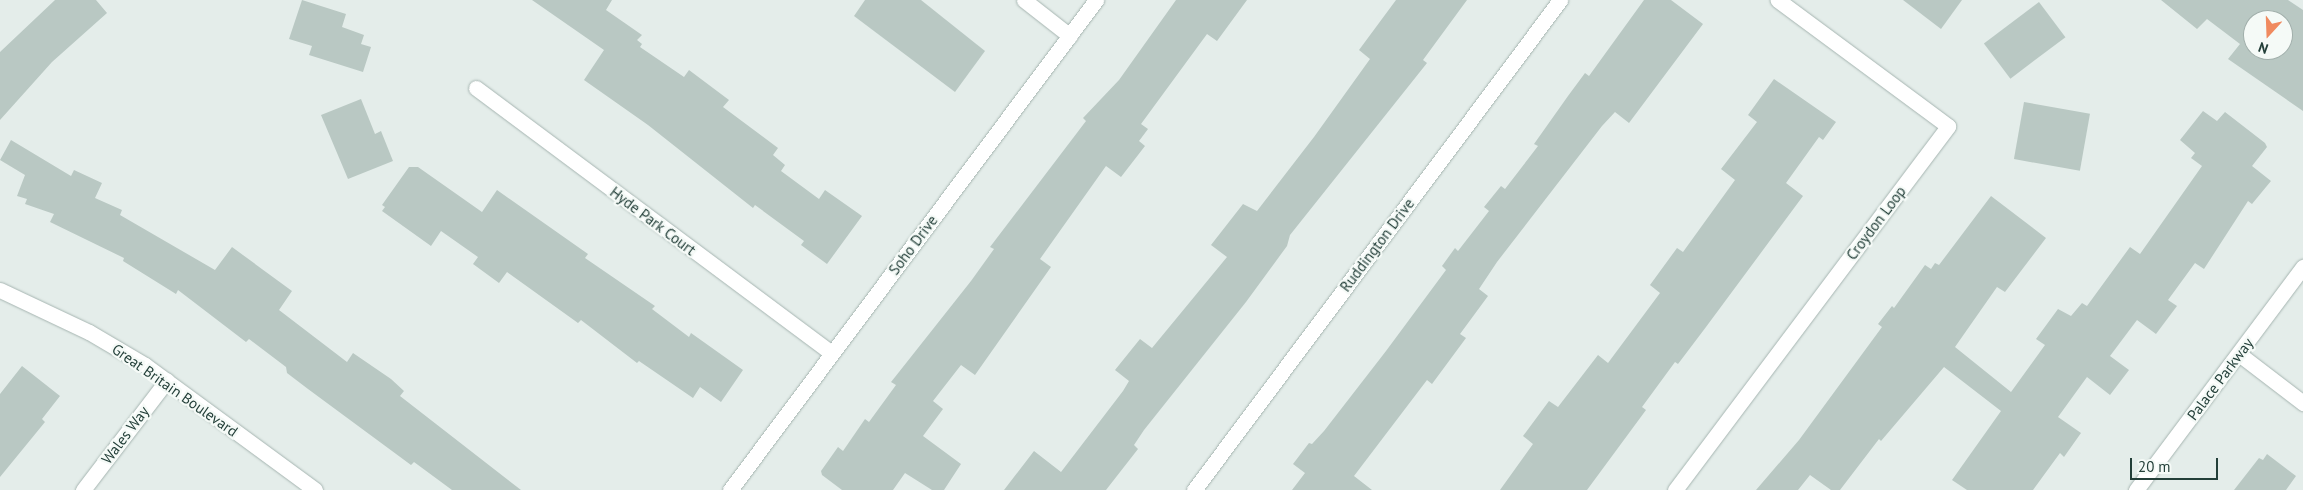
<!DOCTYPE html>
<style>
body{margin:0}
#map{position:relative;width:2303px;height:490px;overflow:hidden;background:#e4edea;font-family:"PT Sans",sans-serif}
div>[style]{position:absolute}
.building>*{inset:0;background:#b9c8c3;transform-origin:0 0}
.roads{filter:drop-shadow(0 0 1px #a6b5b1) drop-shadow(0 0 1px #a6b5b1)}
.minor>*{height:15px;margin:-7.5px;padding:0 7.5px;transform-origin:7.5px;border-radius:7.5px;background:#fff}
span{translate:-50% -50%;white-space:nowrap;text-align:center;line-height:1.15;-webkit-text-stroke:4.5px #f5faf7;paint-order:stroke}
.street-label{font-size:15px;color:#233f39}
.north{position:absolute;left:2243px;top:10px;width:50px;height:50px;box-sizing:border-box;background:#f5faf7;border:1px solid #a1afab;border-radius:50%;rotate:200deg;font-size:14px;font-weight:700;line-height:20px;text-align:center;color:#233f39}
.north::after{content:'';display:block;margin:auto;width:18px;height:22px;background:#f08a5f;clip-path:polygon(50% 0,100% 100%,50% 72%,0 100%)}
.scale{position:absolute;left:2130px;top:458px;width:88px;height:22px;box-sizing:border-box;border:2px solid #233f39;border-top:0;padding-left:6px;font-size:15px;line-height:18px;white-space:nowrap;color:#233f39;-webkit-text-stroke:4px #f5faf7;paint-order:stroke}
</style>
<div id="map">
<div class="building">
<i style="clip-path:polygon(55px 0,96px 0,107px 13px,52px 62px,0 120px,0 52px)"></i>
<i style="clip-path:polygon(302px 0,346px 14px,342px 27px,364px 35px,361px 44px,371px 47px,363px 72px,309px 55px,312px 46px,289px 39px)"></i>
<i style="clip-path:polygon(532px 0,612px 0,606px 10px,642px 35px,637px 40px,642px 44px,640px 47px,684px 77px,689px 70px,729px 100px,723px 107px,778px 148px,773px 155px,785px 165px,781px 171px,819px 199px,825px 190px,862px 216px,827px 264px,801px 245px,804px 241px,755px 205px,753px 208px,648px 125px,584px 80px,604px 50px)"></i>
<i style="clip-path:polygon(865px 0,921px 0,985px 51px,955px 92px,854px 16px)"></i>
<i style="clip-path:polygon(1176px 0,1247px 0,1217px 41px,1207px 34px,1141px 124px,1148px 129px,1139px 141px,1145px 146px,1121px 177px,1106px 166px,1040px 259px,1051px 267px,975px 375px,961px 365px,933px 401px,943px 409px,923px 436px,961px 464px,944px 490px,932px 490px,905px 473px,893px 490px,842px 490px,822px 475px,821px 471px,838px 447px,843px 451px,865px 419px,869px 422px,896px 385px,891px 382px,899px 372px,971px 281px,994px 249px,990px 247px,1086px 121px,1083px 118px,1119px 80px)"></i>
<i style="clip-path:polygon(1396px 0,1467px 0,1423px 60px,1427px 63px,1290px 235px,1287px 246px,1246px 302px,1144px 430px,1134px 445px,1138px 449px,1106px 490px,1004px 490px,1034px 451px,1061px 472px,1123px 391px,1129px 381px,1115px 370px,1140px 339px,1152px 348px,1227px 257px,1211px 245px,1243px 204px,1257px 211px,1314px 137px,1370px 59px,1359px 50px)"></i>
<i style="clip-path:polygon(1644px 0,1671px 0,1703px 24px,1629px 123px,1615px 112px,1602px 126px,1497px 262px,1479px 289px,1488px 296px,1460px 334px,1466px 338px,1432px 384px,1427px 380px,1354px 476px,1372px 490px,1292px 490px,1305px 473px,1293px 464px,1309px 443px,1312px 444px,1324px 431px,1386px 351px,1446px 270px,1442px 266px,1455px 248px,1458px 251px,1489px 211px,1484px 207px,1501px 186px,1505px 189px,1538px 146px,1534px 144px,1568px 96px,1585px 73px,1589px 76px)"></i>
<i style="clip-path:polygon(1903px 0,1962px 0,1941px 29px)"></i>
<i style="clip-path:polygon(evenodd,2161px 0,2288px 0,2303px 10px,2303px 111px,2228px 59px,2240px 44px,2207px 19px,2197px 29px,2161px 0,2253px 20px,2283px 20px,2283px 50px,2253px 50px,2253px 20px)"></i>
<i style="left:2039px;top:2px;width:44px;height:69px;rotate:53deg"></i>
<i style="clip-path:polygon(1774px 79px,1836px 122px,1823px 140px,1819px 137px,1786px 183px,1803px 196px,1706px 327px,1678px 364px,1675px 362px,1642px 407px,1646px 410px,1587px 490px,1500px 490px,1533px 444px,1523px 436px,1549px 401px,1558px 407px,1598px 355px,1608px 363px,1660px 293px,1650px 285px,1677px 248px,1683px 252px,1735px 180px,1721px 169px,1757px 122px,1748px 115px)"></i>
<i style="clip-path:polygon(361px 99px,375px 134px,381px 131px,393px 161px,348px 179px,321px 115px)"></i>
<i style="left:2024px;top:102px;width:67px;height:58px;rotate:10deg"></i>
<i style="clip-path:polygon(2203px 111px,2217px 121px,2225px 112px,2265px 143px,2267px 147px,2252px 166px,2271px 181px,2252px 204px,2248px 201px,2204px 269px,2195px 263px,2168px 300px,2177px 306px,2156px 334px,2137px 320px,2110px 356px,2129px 370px,2110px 395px,2087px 377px,2058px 417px,2081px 433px,2064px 457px,2060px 453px,2033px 490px,1967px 490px,1952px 480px,2001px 411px,1944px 367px,1881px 441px,1879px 439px,1840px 490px,1831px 490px,1810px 475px,1798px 490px,1756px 490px,1799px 440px,1882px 327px,1878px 324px,1892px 306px,1894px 308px,1925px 265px,1931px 269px,1935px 263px,1939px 265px,1991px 196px,2046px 238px,2005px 292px,1997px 287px,1955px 347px,2011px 392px,2045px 345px,2036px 339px,2058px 309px,2071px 316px,2082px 303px,2087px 306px,2130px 247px,2140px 254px,2202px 166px,2191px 158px,2195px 153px,2180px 140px)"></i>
<i style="clip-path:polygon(11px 140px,71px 176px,74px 170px,102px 183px,95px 198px,122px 210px,120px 215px,215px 270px,232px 247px,292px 291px,279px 310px,347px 362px,353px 353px,391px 379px,404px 391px,400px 396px,521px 490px,452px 490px,414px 462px,411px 465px,308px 389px,287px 373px,286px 367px,249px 339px,246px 342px,178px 290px,176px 294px,123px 261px,124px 258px,50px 222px,54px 214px,25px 204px,27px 199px,17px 196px,25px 175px,0 160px)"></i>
<i style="clip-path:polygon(409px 167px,418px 167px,482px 212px,497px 190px,588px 254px,585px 258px,655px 306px,652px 309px,689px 337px,691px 333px,743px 370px,721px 402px,700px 387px,693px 398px,639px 361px,637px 363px,581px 320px,578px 323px,507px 272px,499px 283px,473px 264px,478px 257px,441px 231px,431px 246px,382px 211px,385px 207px,382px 205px)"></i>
<i style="clip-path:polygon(22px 366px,60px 396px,42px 419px,45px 422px,0 477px,0 394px)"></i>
<i style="clip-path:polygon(2267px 454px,2296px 476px,2286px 490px,2234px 490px,2259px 458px,2263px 460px)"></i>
</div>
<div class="roads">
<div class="minor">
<i style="left:1024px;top:0;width:58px;rotate:38deg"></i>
<i style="left:476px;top:88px;width:443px;rotate:36.7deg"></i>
<i style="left:0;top:290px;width:98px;rotate:25.3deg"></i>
<i style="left:89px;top:332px;width:65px;rotate:30.5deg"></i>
<i style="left:145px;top:365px;width:211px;rotate:36.3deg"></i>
<i style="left:2239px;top:354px;width:81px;rotate:37.4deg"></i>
<i style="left:83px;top:490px;width:138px;rotate:-52.6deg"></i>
<i style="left:730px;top:490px;width:612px;rotate:-53.24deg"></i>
<i style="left:1194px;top:490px;width:612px;rotate:-53.24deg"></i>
<i style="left:1675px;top:490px;width:455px;rotate:-53.1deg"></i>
<i style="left:1948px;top:126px;width:212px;rotate:-143.5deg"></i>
<i style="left:2136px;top:490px;width:279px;rotate:-53.2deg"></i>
</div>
</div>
<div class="street-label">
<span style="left:653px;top:221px;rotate:37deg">Hyde Park Court</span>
<span style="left:1876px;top:223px;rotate:-53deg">Croydon Loop</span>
<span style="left:913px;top:245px;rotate:-53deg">Soho Drive</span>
<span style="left:1377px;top:245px;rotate:-53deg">Ruddington Drive</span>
<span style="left:2220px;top:379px;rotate:-53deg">Palace Parkway</span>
<span style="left:175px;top:390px;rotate:35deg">Great Britain Boulevard</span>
<span style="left:125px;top:435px;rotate:-53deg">Wales Way</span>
</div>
<div class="north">N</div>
<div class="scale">20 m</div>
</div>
